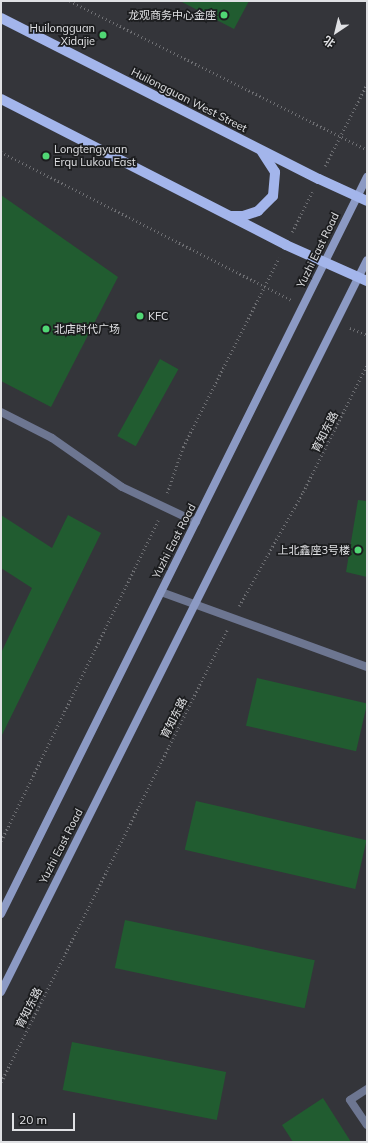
<!DOCTYPE html>
<meta charset="utf-8">
<style>
body{margin:0}
#map{position:relative;width:368px;height:1143px;overflow:hidden;background:#34353a;font-family:Mulish,"Noto Sans SC",sans-serif}
div>[style]{position:absolute}
.building>*{inset:0;background:#215c30;transform-origin:0 0}
.path>*{height:2.5px;margin-top:-1.25px;transform-origin:0;background:repeating-linear-gradient(90deg,#6e6f73 0 1px,transparent 0 4px)}
.service>*{height:8px;margin:-4px;padding:0 4px;transform-origin:4px;border-radius:4px;background:#6d7691}
.minor>*{height:8px;margin:-4px;padding:0 4px;transform-origin:4px;border-radius:4px;background:#6d7691}
.secondary>*{height:8px;margin:-4px;padding:0 4px;transform-origin:4px;border-radius:4px;background:#8c9ac4}
.primary>*{height:10px;margin:-5px;padding:0 5px;transform-origin:5px;border-radius:5px;background:#a3b5eb}
.dots>*{width:11px;height:11px;translate:-50% -50%;box-sizing:border-box;border:2px solid #1c1d1f;border-radius:50%}
span{translate:-50% -50%;white-space:nowrap;text-align:center;line-height:1.15;-webkit-text-stroke:3.5px #1c1d1f;paint-order:stroke}
.poi-label{font-size:11px;color:#e0e1e4}
.right{translate:-100% -50%;text-align:right}
.left{translate:0 -50%;text-align:left}
.street-label{font-size:11px;color:#e0e1e4}
.frame{position:absolute;inset:0;border:2px solid #e0e1e4;pointer-events:none}
.north{position:absolute;left:316px;top:12px;width:40px;height:40px;-webkit-text-stroke:3px #1c1d1f;paint-order:stroke;rotate:215deg;font-size:11px;font-weight:700;line-height:16px;text-align:center;color:#e0e1e4}
.north::after{content:'';display:block;margin:auto;width:14px;height:18px;background:#e0e1e4;clip-path:polygon(50% 0,100% 100%,50% 72%,0 100%)}
.scale{position:absolute;left:12px;top:1113px;width:63px;height:18px;box-sizing:border-box;border:2px solid #e0e1e4;border-top:0;padding-left:5px;font-size:12px;line-height:14px;white-space:nowrap;color:#e0e1e4;-webkit-text-stroke:3px #1c1d1f;paint-order:stroke}
</style>
<div id="map">
<div class="building">
<i style="clip-path:polygon(180px 1px,249px 1px,234px 29px)"></i>
<i style="clip-path:polygon(1px 195px,118px 277px,51px 407px,1px 381px)"></i>
<i style="left:160px;top:359px;width:21px;height:88px;rotate:29deg"></i>
<i style="clip-path:polygon(358px 500px,367px 501px,367px 577px,346px 572px)"></i>
<i style="clip-path:polygon(1px 515px,52px 548px,68px 515px,101px 533px,1px 737px,1px 653px,32px 588px,1px 568px)"></i>
<i style="left:257px;top:678px;width:113px;height:49px;rotate:13deg"></i>
<i style="left:196px;top:801px;width:175px;height:50px;rotate:13deg"></i>
<i style="left:125px;top:920px;width:194px;height:49px;rotate:12deg"></i>
<i style="left:72px;top:1042px;width:157px;height:49px;rotate:11deg"></i>
<i style="clip-path:polygon(323px 1098px,351px 1142px,293px 1142px,282px 1125px)"></i>
</div>
<div class="path">
<i style="left:70px;top:1px;width:332px;rotate:26.6deg"></i>
<i style="left:1px;top:152px;width:326px;rotate:27deg"></i>
<i style="left:325px;top:166px;width:92px;rotate:-62.9deg"></i>
<i style="left:292px;top:232px;width:45px;rotate:-63.4deg"></i>
<i style="left:350px;top:328px;width:18px;rotate:22deg"></i>
<i style="left:167px;top:493px;width:49px;rotate:-70.8deg"></i>
<i style="left:183px;top:447px;width:212px;rotate:-63.1deg"></i>
<i style="left:239px;top:606px;width:131px;rotate:-60.7deg"></i>
<i style="left:303px;top:492px;width:142px;rotate:-63.3deg"></i>
<i style="left:1px;top:841px;width:357px;rotate:-63.9deg"></i>
<i style="left:1px;top:1082px;width:505px;rotate:-63.43deg"></i>
</div>
<div class="service">
<i style="left:1px;top:412px;width:57px;rotate:27deg"></i>
<i style="left:52px;top:438px;width:85px;rotate:35deg"></i>
<i style="left:122px;top:487px;width:82px;rotate:25.3deg"></i>
</div>
<div class="minor">
<i style="left:161px;top:592px;width:219px;rotate:20deg"></i>
<i style="left:367px;top:1089px;width:20px;rotate:147deg"></i>
<i style="left:350px;top:1100px;width:30px;rotate:56deg"></i>
</div>
<div class="secondary">
<i style="left:1px;top:914px;width:823px;rotate:-63.59deg"></i>
<i style="left:1px;top:992px;width:818px;rotate:-63.43deg"></i>
</div>
<div class="primary">
<i style="left:1px;top:18px;width:356px;rotate:26.9deg"></i>
<i style="left:319px;top:179px;width:53px;rotate:24.6deg"></i>
<i style="left:1px;top:99px;width:320px;rotate:27.1deg"></i>
<i style="left:286px;top:245px;width:89px;rotate:24deg"></i>
<i style="left:231px;top:216px;width:12px"></i>
<i style="left:243px;top:216px;width:16px;rotate:-18deg"></i>
<i style="left:258px;top:211px;width:21px;rotate:-45deg"></i>
<i style="left:273px;top:196px;width:24px;rotate:-85deg"></i>
<i style="left:275px;top:172px;width:24px;rotate:-123deg"></i>
</div>
<div class="dots">
<i style="left:224px;top:15px;background:#50d674"></i>
<i style="left:103px;top:35px;background:#50d674"></i>
<i style="left:46px;top:156px;background:#50d674"></i>
<i style="left:140px;top:316px;background:#50d674"></i>
<i style="left:46px;top:329px;background:#50d674"></i>
<i style="left:358px;top:550px;background:#50d674"></i>
</div>
<div class="poi-label">
<span class="right" style="left:216px;top:15px">龙观商务中心金座</span>
<span class="right" style="left:95px;top:35px">Huilongguan<br>Xidajie</span>
<span class="left" style="left:54px;top:156px">Longtengyuan<br>Erqu Lukou East</span>
<span class="left" style="left:148px;top:316px">KFC</span>
<span class="left" style="left:54px;top:329px">北店时代广场</span>
<span class="right" style="left:350px;top:550px">上北鑫座3号楼</span>
</div>
<div class="street-label">
<span style="left:189px;top:100px;rotate:27deg">Huilongguan West Street</span>
<span style="left:318px;top:250px;rotate:-64deg">Yuzhi East Road</span>
<span style="left:325px;top:432px;rotate:-63deg">育知东路</span>
<span style="left:174px;top:541px;rotate:-63deg">Yuzhi East Road</span>
<span style="left:174px;top:718px;rotate:-63deg">育知东路</span>
<span style="left:61px;top:846px;rotate:-63deg">Yuzhi East Road</span>
<span style="left:29px;top:1008px;rotate:-63deg">育知东路</span>
</div>
<div class="frame"></div>
<div class="north">北</div>
<div class="scale">20 m</div>
</div>
